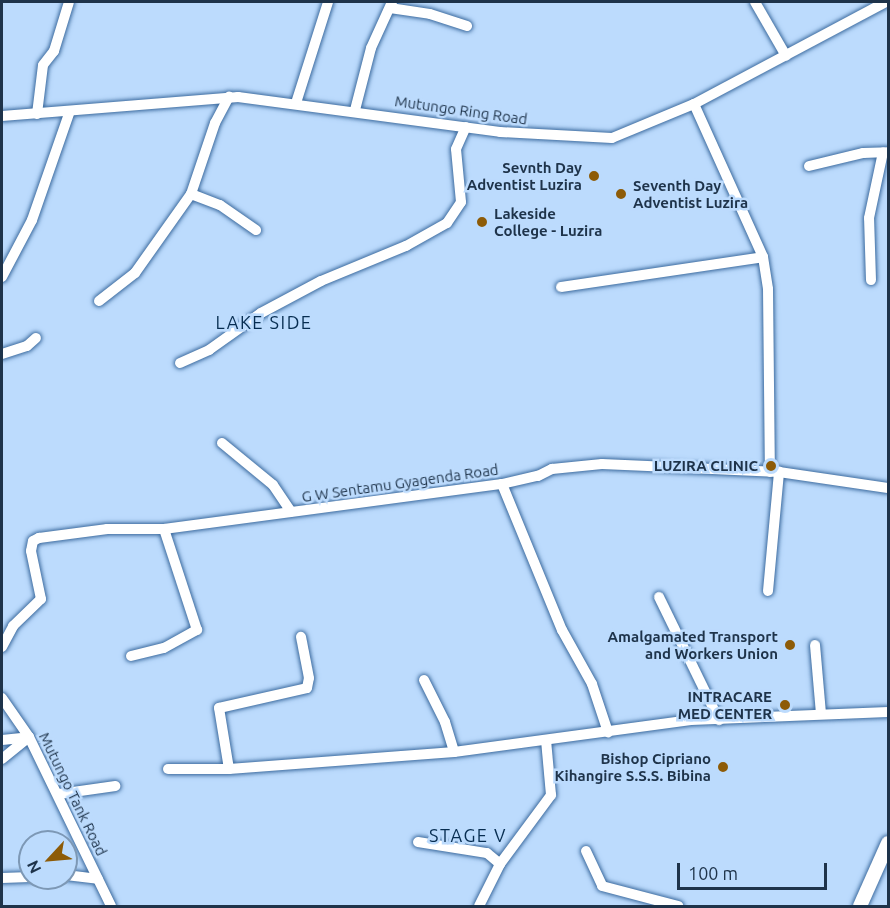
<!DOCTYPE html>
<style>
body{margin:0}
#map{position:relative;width:890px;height:908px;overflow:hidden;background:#bcdbfd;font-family:Ubuntu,sans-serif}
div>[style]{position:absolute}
.roads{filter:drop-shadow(0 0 2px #3c6b9f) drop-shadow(0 0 2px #3c6b9f)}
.minor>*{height:10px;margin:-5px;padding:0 5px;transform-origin:5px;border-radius:5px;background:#fff}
.major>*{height:14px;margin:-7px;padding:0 7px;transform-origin:7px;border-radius:7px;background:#fff}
.dots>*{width:16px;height:16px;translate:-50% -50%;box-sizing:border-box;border:3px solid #bcdbfd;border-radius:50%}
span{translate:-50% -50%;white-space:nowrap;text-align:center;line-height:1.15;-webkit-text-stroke:5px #bcdbfd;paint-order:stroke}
.street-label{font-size:15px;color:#1e334a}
.poi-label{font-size:15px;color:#1e334a;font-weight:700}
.right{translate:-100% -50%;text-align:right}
.left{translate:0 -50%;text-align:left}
.quarter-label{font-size:18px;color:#072d51;letter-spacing:1.5px}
.frame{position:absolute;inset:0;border:3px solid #1e334a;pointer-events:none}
.north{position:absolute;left:18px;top:830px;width:60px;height:60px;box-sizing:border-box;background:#bcdbfd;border:2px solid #7d98b5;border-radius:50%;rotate:244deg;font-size:16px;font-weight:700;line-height:24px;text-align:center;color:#1e334a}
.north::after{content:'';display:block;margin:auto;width:21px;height:27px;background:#8d5b07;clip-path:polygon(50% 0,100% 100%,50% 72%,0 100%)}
.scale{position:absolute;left:677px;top:863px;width:150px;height:27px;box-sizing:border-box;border:3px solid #1e334a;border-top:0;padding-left:8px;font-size:18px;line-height:21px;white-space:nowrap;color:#1e334a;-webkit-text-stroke:4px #bcdbfd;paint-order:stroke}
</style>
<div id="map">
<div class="roads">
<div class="minor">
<i style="left:755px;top:2px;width:62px;rotate:60.1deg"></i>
<i style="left:390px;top:8px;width:40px;rotate:8.5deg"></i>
<i style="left:430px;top:14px;width:39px;rotate:18deg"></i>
<i style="left:296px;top:103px;width:106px;rotate:-72.4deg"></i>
<i style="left:694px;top:104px;width:168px;rotate:65.7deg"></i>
<i style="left:763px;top:257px;width:32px;rotate:81deg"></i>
<i style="left:768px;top:289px;width:183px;rotate:89.4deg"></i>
<i style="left:355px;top:110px;width:64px;rotate:-75.5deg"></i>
<i style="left:371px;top:48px;width:51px;rotate:-65.5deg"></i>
<i style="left:37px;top:114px;width:49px;rotate:-83deg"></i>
<i style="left:43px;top:65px;width:18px;rotate:-52deg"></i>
<i style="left:54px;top:51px;width:51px;rotate:-73deg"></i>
<i style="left:2px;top:116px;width:237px;rotate:-4.6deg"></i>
<i style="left:238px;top:97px;width:264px;rotate:7.6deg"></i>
<i style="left:500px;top:132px;width:112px;rotate:3.1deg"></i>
<i style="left:612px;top:138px;width:89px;rotate:-22.5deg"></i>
<i style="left:694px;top:104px;width:217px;rotate:-28deg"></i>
<i style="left:809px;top:166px;width:56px;rotate:-13.5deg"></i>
<i style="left:863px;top:153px;width:25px;rotate:-2deg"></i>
<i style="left:191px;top:194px;width:31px;rotate:21deg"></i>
<i style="left:220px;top:205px;width:44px;rotate:34.8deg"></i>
<i style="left:2px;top:277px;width:64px;rotate:-62.2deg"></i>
<i style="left:32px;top:220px;width:115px;rotate:-70.8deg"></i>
<i style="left:871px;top:280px;width:62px;rotate:-91.8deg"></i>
<i style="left:869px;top:218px;width:67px;rotate:-78deg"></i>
<i style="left:561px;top:287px;width:204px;rotate:-8.4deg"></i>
<i style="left:99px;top:301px;width:46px;rotate:-37.9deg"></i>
<i style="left:135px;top:273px;width:97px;rotate:-54.7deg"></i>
<i style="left:191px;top:194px;width:75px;rotate:-71.3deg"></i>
<i style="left:215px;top:123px;width:30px;rotate:-62deg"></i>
<i style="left:2px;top:354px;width:26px;rotate:-18deg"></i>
<i style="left:27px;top:346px;width:12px;rotate:-42deg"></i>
<i style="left:180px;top:363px;width:32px;rotate:-24deg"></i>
<i style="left:209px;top:350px;width:64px;rotate:-35.4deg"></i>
<i style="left:261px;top:313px;width:68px;rotate:-28.1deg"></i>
<i style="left:321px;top:281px;width:92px;rotate:-22.4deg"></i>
<i style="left:406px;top:246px;width:47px;rotate:-29.3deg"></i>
<i style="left:447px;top:223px;width:25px;rotate:-56deg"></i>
<i style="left:461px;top:202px;width:53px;rotate:-95.4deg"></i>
<i style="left:456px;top:149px;width:24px;rotate:-66deg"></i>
<i style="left:222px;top:443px;width:66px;rotate:39.5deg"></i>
<i style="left:273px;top:485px;width:32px;rotate:56deg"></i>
<i style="left:502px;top:484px;width:158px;rotate:67.7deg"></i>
<i style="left:562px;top:630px;width:62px;rotate:60.9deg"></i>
<i style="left:592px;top:684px;width:51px;rotate:71.6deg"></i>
<i style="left:768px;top:591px;width:120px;rotate:-84.7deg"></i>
<i style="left:659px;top:597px;width:137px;rotate:64deg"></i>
<i style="left:815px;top:645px;width:69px;rotate:85deg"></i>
<i style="left:2px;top:647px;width:24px;rotate:-62deg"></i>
<i style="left:13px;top:626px;width:39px;rotate:-44deg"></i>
<i style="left:41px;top:599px;width:49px;rotate:-101.8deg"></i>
<i style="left:31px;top:551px;width:10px;rotate:-79deg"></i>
<i style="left:33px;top:541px;width:7px;rotate:-27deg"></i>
<i style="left:39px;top:538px;width:69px;rotate:-7.5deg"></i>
<i style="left:107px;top:529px;width:57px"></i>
<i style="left:164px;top:529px;width:341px;rotate:-7.6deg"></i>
<i style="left:502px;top:484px;width:37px;rotate:-13deg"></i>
<i style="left:538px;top:476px;width:16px;rotate:-27deg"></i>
<i style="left:552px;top:469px;width:50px;rotate:-5.7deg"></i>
<i style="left:602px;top:464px;width:177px;rotate:2.6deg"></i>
<i style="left:779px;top:472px;width:110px;rotate:8.4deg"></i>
<i style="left:131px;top:656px;width:34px;rotate:-14deg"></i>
<i style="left:164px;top:648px;width:38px;rotate:-29deg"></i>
<i style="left:197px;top:630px;width:106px;rotate:-108.1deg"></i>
<i style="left:424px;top:680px;width:47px;rotate:63.4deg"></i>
<i style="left:445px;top:722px;width:31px;rotate:73deg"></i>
<i style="left:2px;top:698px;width:47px;rotate:55.3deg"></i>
<i style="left:29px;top:737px;width:188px;rotate:64.1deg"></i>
<i style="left:2px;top:740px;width:27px;rotate:-6deg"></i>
<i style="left:29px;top:737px;width:35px;rotate:141deg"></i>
<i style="left:168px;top:769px;width:61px"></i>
<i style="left:229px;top:769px;width:226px;rotate:-4.3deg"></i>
<i style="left:454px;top:752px;width:239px;rotate:-7.7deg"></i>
<i style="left:691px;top:720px;width:197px;rotate:-2.3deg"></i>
<i style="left:229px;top:769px;width:62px;rotate:-99.3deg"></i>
<i style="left:219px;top:708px;width:90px;rotate:-12.8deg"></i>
<i style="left:307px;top:688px;width:10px;rotate:-79deg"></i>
<i style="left:309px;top:678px;width:42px;rotate:-101deg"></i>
<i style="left:59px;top:794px;width:57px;rotate:-8.1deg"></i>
<i style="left:418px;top:842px;width:70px;rotate:9.1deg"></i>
<i style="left:487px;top:853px;width:17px;rotate:40deg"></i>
<i style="left:586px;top:851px;width:38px;rotate:65deg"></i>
<i style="left:602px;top:886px;width:79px;rotate:14.7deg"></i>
<i style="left:66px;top:875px;width:32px;rotate:7deg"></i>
<i style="left:2px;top:878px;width:28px;rotate:-2deg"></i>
<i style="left:479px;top:906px;width:47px;rotate:-63.4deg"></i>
<i style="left:500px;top:864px;width:86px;rotate:-53.5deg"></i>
<i style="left:551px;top:795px;width:55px;rotate:-95.2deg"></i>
</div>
<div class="major">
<i style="left:860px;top:906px;width:69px;rotate:-66deg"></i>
</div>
</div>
<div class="dots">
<i style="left:594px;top:176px;background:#8d5b07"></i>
<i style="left:621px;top:194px;background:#8d5b07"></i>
<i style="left:482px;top:222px;background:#8d5b07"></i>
<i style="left:771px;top:466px;background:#8d5b07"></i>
<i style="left:790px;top:645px;background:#8d5b07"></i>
<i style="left:785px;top:705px;background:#8d5b07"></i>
<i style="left:723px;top:767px;background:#8d5b07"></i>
</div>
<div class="street-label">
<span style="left:461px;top:110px;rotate:8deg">Mutungo Ring Road</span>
<span style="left:400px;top:483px;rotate:-8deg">G W Sentamu Gyagenda Road</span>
<span style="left:73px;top:794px;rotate:64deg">Mutungo Tank Road</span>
</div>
<div class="poi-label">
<span class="right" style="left:582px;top:176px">Sevnth Day<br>Adventist Luzira</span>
<span class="left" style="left:633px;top:194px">Seventh Day<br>Adventist Luzira</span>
<span class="left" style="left:494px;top:222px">Lakeside<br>College - Luzira</span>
<span class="right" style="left:758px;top:466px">LUZIRA CLINIC</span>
<span class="right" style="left:778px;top:645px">Amalgamated Transport<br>and Workers Union</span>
<span class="right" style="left:772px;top:705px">INTRACARE<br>MED CENTER</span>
<span class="right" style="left:711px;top:767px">Bishop Cipriano<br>Kihangire S.S.S. Bibina</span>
</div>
<div class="quarter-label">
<span style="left:264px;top:322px">LAKE SIDE</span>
<span style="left:468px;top:835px">STAGE V</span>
</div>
<div class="frame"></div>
<div class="north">N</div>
<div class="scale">100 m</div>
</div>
